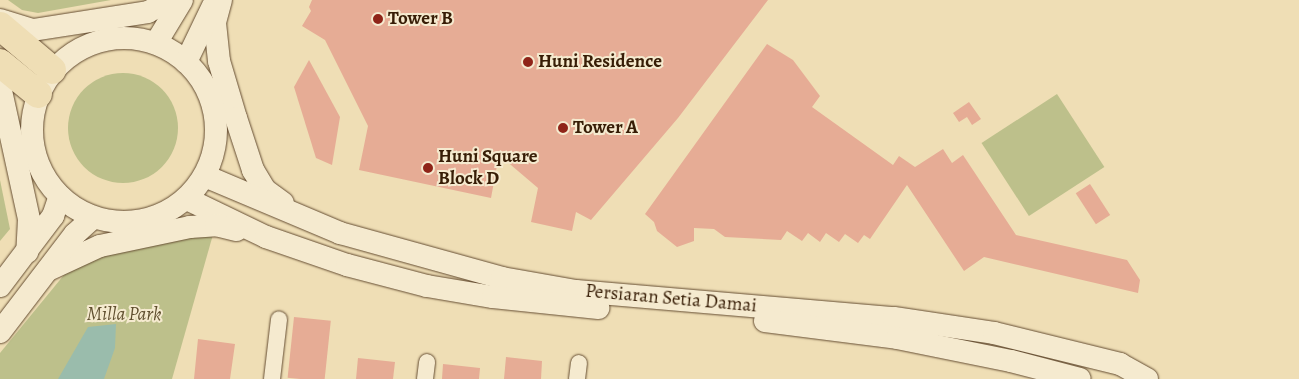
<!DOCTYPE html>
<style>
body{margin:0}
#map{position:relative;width:1299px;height:379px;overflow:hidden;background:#efdeb5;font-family:Alegreya,serif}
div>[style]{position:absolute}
.green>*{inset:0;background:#bdc08b;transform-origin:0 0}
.round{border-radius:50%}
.water>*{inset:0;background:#9abcac}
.building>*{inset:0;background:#e6ac95;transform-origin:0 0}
.roads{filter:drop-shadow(0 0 1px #654d32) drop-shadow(0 0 1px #654d32)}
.street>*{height:16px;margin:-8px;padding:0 8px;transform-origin:8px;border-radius:8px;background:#f5eacf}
.secondary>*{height:22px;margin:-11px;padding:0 11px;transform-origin:11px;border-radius:11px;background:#f5eacf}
.secondary>.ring{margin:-11px;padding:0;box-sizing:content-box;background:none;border:22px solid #f5eacf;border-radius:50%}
.highway>*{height:28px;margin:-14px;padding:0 14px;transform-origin:14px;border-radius:14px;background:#efdeb5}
.dots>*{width:14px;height:14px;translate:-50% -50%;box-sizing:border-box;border:2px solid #f5eacf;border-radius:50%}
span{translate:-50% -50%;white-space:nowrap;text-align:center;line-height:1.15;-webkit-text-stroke:4px #f5eacf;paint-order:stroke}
.poi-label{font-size:19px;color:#371d06;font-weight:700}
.left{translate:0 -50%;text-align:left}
.street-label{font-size:19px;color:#371d06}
.park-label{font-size:19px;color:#5f4e2e;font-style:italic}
</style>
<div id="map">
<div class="green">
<i style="clip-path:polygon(8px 0,111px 0,38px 13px,22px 10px)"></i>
<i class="round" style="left:68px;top:73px;width:110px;height:110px"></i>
<i style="left:1057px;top:94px;width:87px;height:90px;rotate:57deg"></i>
<i style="clip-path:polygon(0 180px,10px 229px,0 241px)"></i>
<i style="clip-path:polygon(214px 231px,172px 379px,0 379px,0 353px,68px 270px,83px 260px)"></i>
</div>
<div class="water">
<i style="clip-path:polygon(116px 324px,115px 348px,104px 379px,58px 379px,88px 327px)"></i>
</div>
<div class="building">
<i style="clip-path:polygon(312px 0,768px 0,678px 118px,591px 220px,576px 212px,572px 231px,531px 222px,538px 188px,499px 155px,491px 198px,359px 170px,368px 126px,325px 40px,302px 26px,311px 11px,309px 7px)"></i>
<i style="clip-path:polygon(767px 44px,793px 60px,820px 96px,812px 107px,893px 165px,899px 156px,915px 167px,943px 149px,952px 163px,963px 155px,1016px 235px,1127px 260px,1140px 280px,1138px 293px,984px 257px,964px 271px,907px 185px,870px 239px,864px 235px,858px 243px,845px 234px,839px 242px,826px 233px,820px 242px,808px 233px,802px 241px,787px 231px,781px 240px,725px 237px,714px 229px,694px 228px,694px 241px,677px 247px,657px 231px,654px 222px,645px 214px)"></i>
<i style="clip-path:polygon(309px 60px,340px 117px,332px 165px,316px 158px,294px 87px)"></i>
<i style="clip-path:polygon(969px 102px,981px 119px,972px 125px,967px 117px,959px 122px,953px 113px)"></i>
<i style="left:1090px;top:184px;width:37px;height:17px;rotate:57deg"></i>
<i style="left:294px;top:317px;width:37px;height:61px;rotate:6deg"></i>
<i style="clip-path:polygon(198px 339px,235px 344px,230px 379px,194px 379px)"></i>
<i style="clip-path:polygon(506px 357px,542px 361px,541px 379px,504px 379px)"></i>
<i style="clip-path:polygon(358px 358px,395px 362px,393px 379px,356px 379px)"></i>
<i style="clip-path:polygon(443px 364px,480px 368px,479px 379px,442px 379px)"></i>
</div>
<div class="roads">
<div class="street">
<i style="left:272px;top:379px;width:60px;rotate:-83.3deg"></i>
<i style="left:425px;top:379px;width:17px;rotate:-83deg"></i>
<i style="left:577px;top:379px;width:16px;rotate:-83deg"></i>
</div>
<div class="secondary">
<i style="left:221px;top:0;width:24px;rotate:105deg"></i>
<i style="left:215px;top:23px;width:38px;rotate:84deg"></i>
<i style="left:219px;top:61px;width:59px;rotate:73.4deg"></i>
<i style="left:236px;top:118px;width:55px;rotate:71.9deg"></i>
<i style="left:253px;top:170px;width:23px;rotate:59deg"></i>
<i style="left:265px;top:190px;width:22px;rotate:36deg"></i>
<i style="left:0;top:20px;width:34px;rotate:17deg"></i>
<i style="left:33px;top:30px;width:116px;rotate:-8.9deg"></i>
<i style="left:148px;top:12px;width:25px;rotate:-29deg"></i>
<i class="ring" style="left:32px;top:38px;width:162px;height:162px"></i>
<i style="left:156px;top:43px;width:50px;rotate:-58.8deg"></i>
<i style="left:186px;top:62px;width:62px;rotate:-64.3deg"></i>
<i style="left:0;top:86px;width:136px;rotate:77.7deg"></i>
<i style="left:29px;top:219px;width:33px;rotate:93deg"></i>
<i style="left:205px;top:176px;width:147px;rotate:22.9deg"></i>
<i style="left:340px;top:233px;width:168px;rotate:15.5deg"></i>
<i style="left:502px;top:278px;width:75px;rotate:10deg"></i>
<i style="left:576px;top:291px;width:319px;rotate:4.9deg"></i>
<i style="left:894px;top:318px;width:101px;rotate:8.5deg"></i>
<i style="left:994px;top:333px;width:130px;rotate:13.8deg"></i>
<i style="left:1120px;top:364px;width:31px;rotate:29deg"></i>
<i style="left:187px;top:199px;width:88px;rotate:25.7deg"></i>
<i style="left:266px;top:237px;width:86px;rotate:19.1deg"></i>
<i style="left:347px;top:265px;width:83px;rotate:14.7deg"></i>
<i style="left:427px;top:286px;width:67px;rotate:9.5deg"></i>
<i style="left:493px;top:297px;width:106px;rotate:6deg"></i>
<i style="left:48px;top:270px;width:57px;rotate:-24.8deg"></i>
<i style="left:100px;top:246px;width:92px;rotate:-11.9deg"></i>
<i style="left:190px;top:227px;width:26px;rotate:-4deg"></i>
<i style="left:216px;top:225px;width:21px;rotate:14deg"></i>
<i style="left:0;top:286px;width:88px;rotate:-52.9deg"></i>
<i style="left:53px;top:216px;width:21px;rotate:-71deg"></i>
<i style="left:765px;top:321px;width:133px;rotate:7.3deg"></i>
<i style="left:897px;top:338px;width:116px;rotate:11.4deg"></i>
<i style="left:1011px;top:361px;width:71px;rotate:14.6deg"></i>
<i style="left:0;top:332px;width:123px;rotate:-52.6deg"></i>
<i style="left:75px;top:234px;width:24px;rotate:-42deg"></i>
</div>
<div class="highway">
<i style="left:0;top:26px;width:68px;rotate:40.2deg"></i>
<i style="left:0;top:63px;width:49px;rotate:39.2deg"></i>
</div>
</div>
<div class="dots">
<i style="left:378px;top:19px;background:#8f2418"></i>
<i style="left:528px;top:62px;background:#8f2418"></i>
<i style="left:563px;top:128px;background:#8f2418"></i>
<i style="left:428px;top:168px;background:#8f2418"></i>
</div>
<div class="poi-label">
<span class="left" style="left:388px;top:19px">Tower B</span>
<span class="left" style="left:538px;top:62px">Huni Residence</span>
<span class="left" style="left:573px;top:128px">Tower A</span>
<span class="left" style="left:438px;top:168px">Huni Square<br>Block D</span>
</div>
<div class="street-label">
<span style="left:671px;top:299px;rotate:5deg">Persiaran Setia Damai</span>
</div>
<div class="park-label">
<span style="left:124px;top:315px">Milla Park</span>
</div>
</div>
